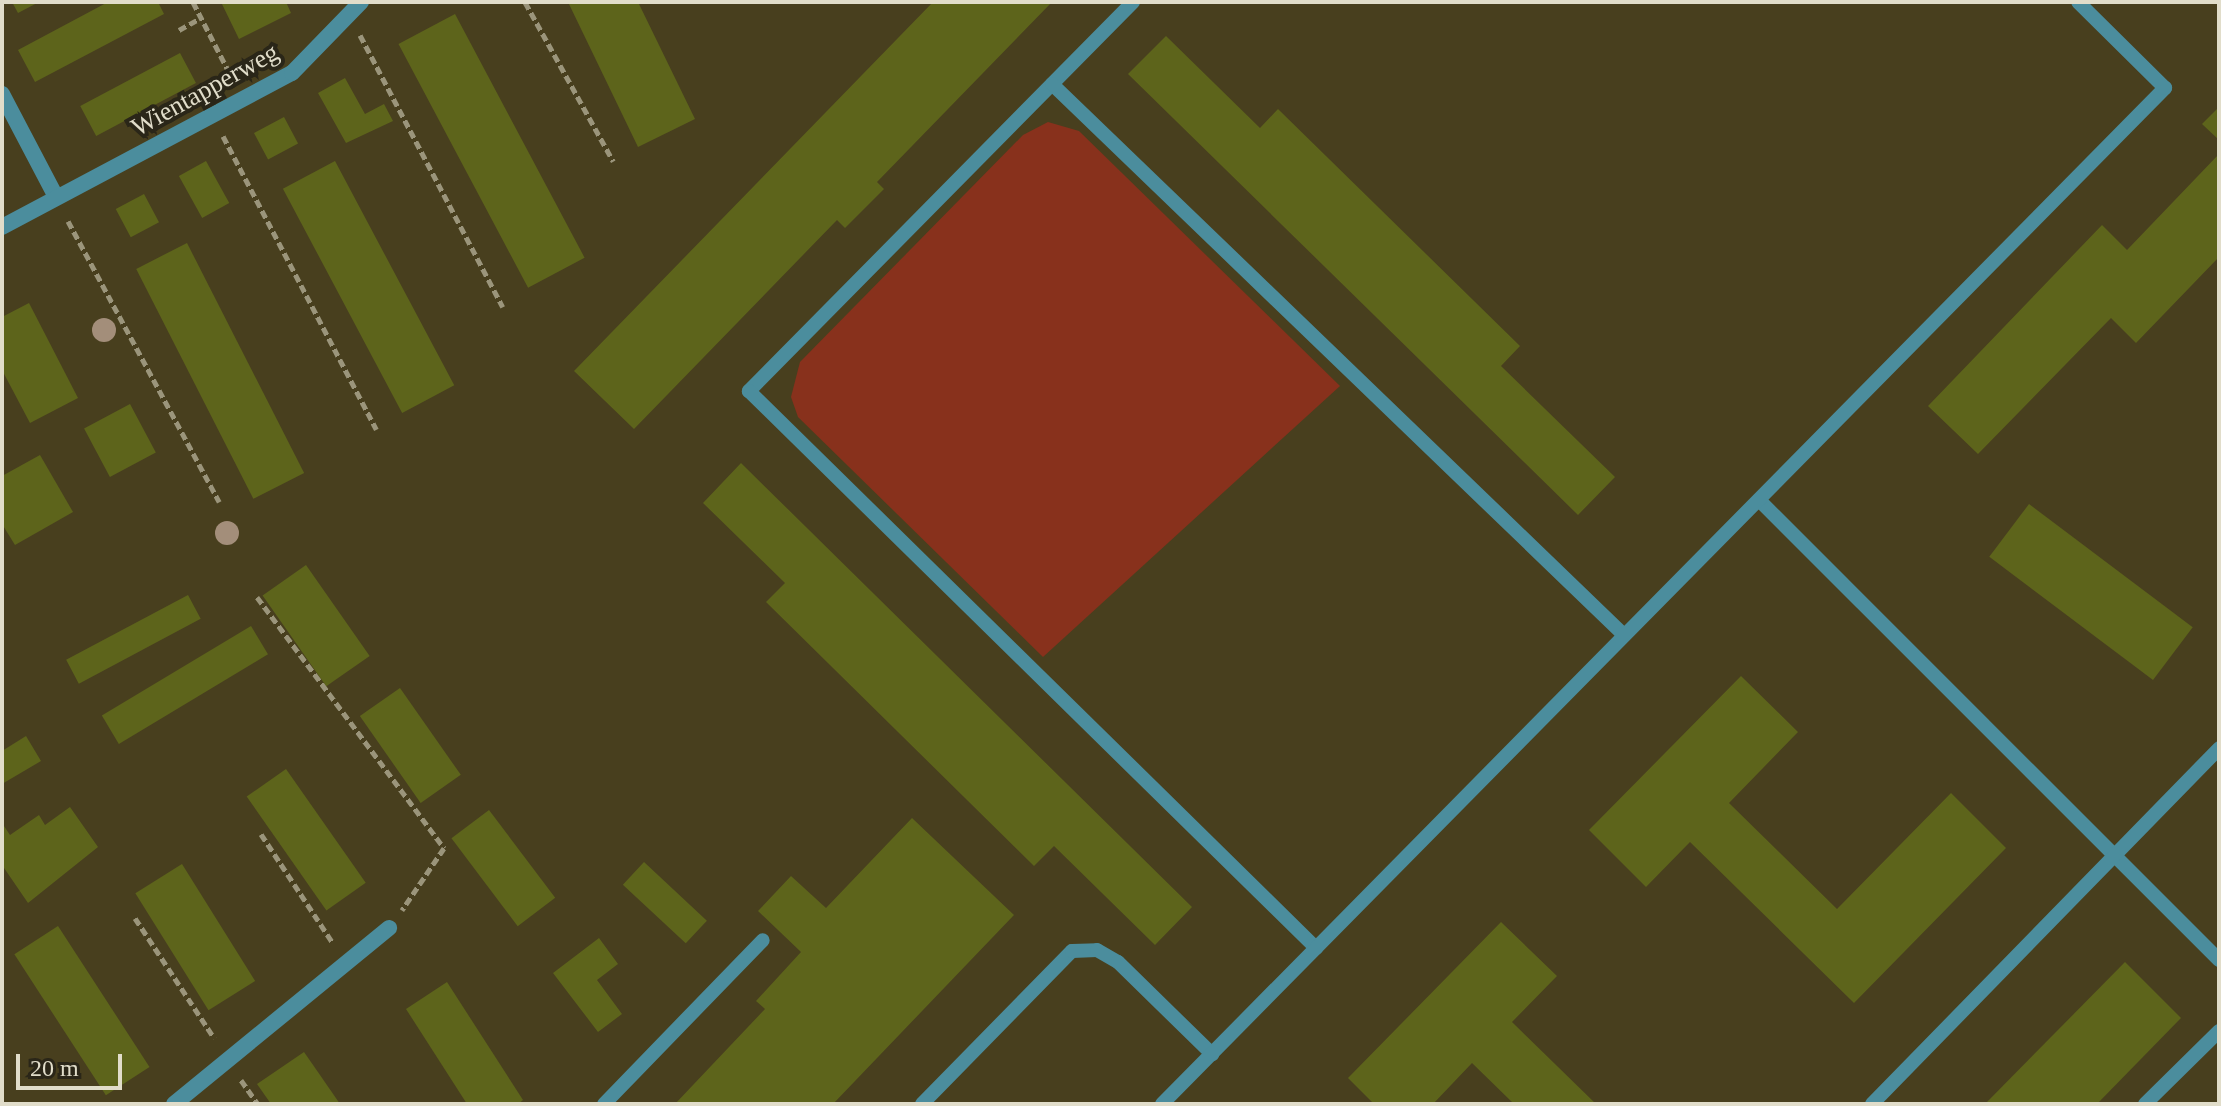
<!DOCTYPE html>
<style>
body{margin:0}
#map{position:relative;width:2221px;height:1106px;overflow:hidden;background:#483f1e;font-family:Georgia,serif}
div>[style]{position:absolute}
.green>*{inset:0;background:#88311c}
.building>*{inset:0;background:#5d641b;transform-origin:0 0}
.path>*{height:5px;margin-top:-2.5px;transform-origin:0;background:repeating-linear-gradient(90deg,#9b957b 0 8px,transparent 0 12px)}
.service>*{height:14px;margin:-7px;padding:0 7px;transform-origin:7px;border-radius:7px;background:#4b8d9d}
.minor>*{height:16px;margin:-8px;padding:0 8px;transform-origin:8px;border-radius:8px;background:#4b8d9d}
.trees>*{width:24px;height:24px;margin:-12px;border-radius:50%;background:#a38e7a}
span{translate:-50% -50%;white-space:nowrap;text-align:center;line-height:1.15;-webkit-text-stroke:8px #2a2618;paint-order:stroke}
.street-label{font-size:26px;color:#e1ddca}
.frame{position:absolute;inset:0;border:4px solid #e1ddca;pointer-events:none}
.scale{position:absolute;left:16px;top:1054px;width:106px;height:36px;box-sizing:border-box;border:4px solid #e1ddca;border-top:0;padding-left:10px;font-size:24px;line-height:28px;white-space:nowrap;color:#e1ddca;-webkit-text-stroke:6px #2a2618;paint-order:stroke}
</style>
<div id="map">
<div class="green">
<i style="clip-path:polygon(1048px 122px,1079px 131px,1340px 386px,1043px 657px,798px 417px,791px 397px,800px 362px,1023px 135px)"></i>
</div>
<div class="building">
<i style="clip-path:polygon(12px 2px,39px 2px,18px 13px)"></i>
<i style="clip-path:polygon(108px 2px,158px 2px,164px 14px,35px 82px,18px 50px)"></i>
<i style="clip-path:polygon(221px 2px,286px 2px,291px 13px,239px 39px)"></i>
<i style="clip-path:polygon(568px 2px,638px 2px,695px 119px,638px 147px)"></i>
<i style="clip-path:polygon(933px 2px,1052px 2px,877px 182px,884px 189px,845px 228px,837px 220px,634px 429px,574px 371px)"></i>
<i style="left:455px;top:14px;width:276px;height:64px;rotate:62deg"></i>
<i style="clip-path:polygon(1166px 36px,1260px 128px,1278px 109px,1520px 346px,1501px 366px,1615px 477px,1578px 515px,1128px 74px)"></i>
<i style="left:180px;top:53px;width:34px;height:113px;rotate:62deg"></i>
<i style="clip-path:polygon(345px 78px,365px 114px,384px 104px,393px 121px,346px 143px,318px 93px)"></i>
<i style="clip-path:polygon(2219px 107px,2219px 140px,2202px 124px)"></i>
<i style="left:284px;top:117px;width:30px;height:34px;rotate:62deg"></i>
<i style="clip-path:polygon(2219px 154px,2219px 257px,2136px 343px,2111px 318px,1978px 454px,1928px 406px,2102px 225px,2127px 250px)"></i>
<i style="left:206px;top:161px;width:48px;height:31px;rotate:61deg"></i>
<i style="left:335px;top:161px;width:254px;height:59px;rotate:62deg"></i>
<i style="left:144px;top:194px;width:32px;height:32px;rotate:62deg"></i>
<i style="left:187px;top:243px;width:258px;height:57px;rotate:63deg"></i>
<i style="clip-path:polygon(29px 303px,78px 398px,30px 423px,2px 370px,2px 317px)"></i>
<i style="left:130px;top:404px;width:55px;height:52px;rotate:62deg"></i>
<i style="clip-path:polygon(40px 455px,73px 512px,15px 545px,2px 524px,2px 476px)"></i>
<i style="clip-path:polygon(741px 463px,1192px 907px,1155px 945px,1054px 846px,1034px 866px,766px 602px,785px 583px,703px 503px)"></i>
<i style="left:2029px;top:504px;width:205px;height:66px;rotate:37deg"></i>
<i style="left:306px;top:565px;width:111px;height:53px;rotate:55deg"></i>
<i style="left:188px;top:595px;width:27px;height:138px;rotate:62deg"></i>
<i style="left:251px;top:626px;width:33px;height:174px;rotate:59deg"></i>
<i style="clip-path:polygon(1741px 676px,1798px 732px,1729px 803px,1837px 909px,1951px 793px,2006px 848px,1854px 1003px,1690px 842px,1646px 887px,1589px 830px)"></i>
<i style="left:400px;top:688px;width:106px;height:49px;rotate:55deg"></i>
<i style="clip-path:polygon(26px 736px,41px 761px,2px 784px,2px 751px)"></i>
<i style="left:286px;top:769px;width:139px;height:48px;rotate:55deg"></i>
<i style="clip-path:polygon(70px 807px,98px 847px,28px 903px,2px 865px,2px 823px,10px 835px,39px 815px,45px 825px)"></i>
<i style="left:489px;top:810px;width:110px;height:47px;rotate:53deg"></i>
<i style="clip-path:polygon(912px 818px,1014px 915px,833px 1104px,675px 1104px,765px 1009px,756px 1001px,801px 952px,758px 911px,791px 876px,826px 908px)"></i>
<i style="left:644px;top:862px;width:86px;height:31px;rotate:43deg"></i>
<i style="left:182px;top:864px;width:138px;height:55px;rotate:58deg"></i>
<i style="clip-path:polygon(1501px 922px,1557px 976px,1512px 1022px,1596px 1104px,1514px 1104px,1472px 1063px,1433px 1104px,1374px 1104px,1348px 1078px)"></i>
<i style="left:58px;top:926px;width:168px;height:52px;rotate:57deg"></i>
<i style="clip-path:polygon(599px 938px,618px 964px,597px 980px,622px 1014px,598px 1032px,553px 973px)"></i>
<i style="clip-path:polygon(2125px 962px,2181px 1018px,2097px 1104px,1985px 1104px)"></i>
<i style="clip-path:polygon(447px 982px,523px 1100px,518px 1104px,467px 1104px,406px 1009px)"></i>
<i style="clip-path:polygon(304px 1052px,320px 1075px,340px 1104px,271px 1104px,257px 1084px)"></i>
</div>
<div class="path">
<i style="left:193px;top:2px;width:85px;rotate:62.8deg"></i>
<i style="left:525px;top:2px;width:182px;rotate:61deg"></i>
<i style="left:179px;top:30px;width:25px;rotate:-29deg"></i>
<i style="left:360px;top:35px;width:307px;rotate:62.3deg"></i>
<i style="left:223px;top:136px;width:331px;rotate:62.4deg"></i>
<i style="left:68px;top:221px;width:319px;rotate:61.7deg"></i>
<i style="left:257px;top:597px;width:313px;rotate:53.3deg"></i>
<i style="left:444px;top:848px;width:75px;rotate:124.1deg"></i>
<i style="left:261px;top:834px;width:131px;rotate:56.6deg"></i>
<i style="left:135px;top:918px;width:144px;rotate:56.6deg"></i>
<i style="left:241px;top:1080px;width:29px;rotate:55deg"></i>
</div>
<div class="service">
<i style="left:1133px;top:2px;width:547px;rotate:134.63deg"></i>
<i style="left:749px;top:391px;width:795px;rotate:44.49deg"></i>
<i style="left:1052px;top:84px;width:793px;rotate:43.93deg"></i>
<i style="left:1763px;top:504px;width:645px;rotate:45deg"></i>
<i style="left:604px;top:1104px;width:228px;rotate:-45.9deg"></i>
<i style="left:922px;top:1104px;width:214px;rotate:-45.6deg"></i>
<i style="left:1072px;top:951px;width:25px;rotate:-2deg"></i>
<i style="left:1097px;top:950px;width:24px;rotate:30deg"></i>
<i style="left:1118px;top:962px;width:132px;rotate:44.4deg"></i>
<i style="left:1162px;top:1104px;width:1428px;rotate:-45.37deg"></i>
<i style="left:2165px;top:88px;width:122px;rotate:-135.3deg"></i>
<i style="left:1872px;top:1104px;width:497px;rotate:-45.7deg"></i>
<i style="left:2145px;top:1104px;width:104px;rotate:-44.6deg"></i>
</div>
<div class="minor">
<i style="left:2px;top:94px;width:116px;rotate:62.3deg"></i>
<i style="left:2px;top:227px;width:328px;rotate:-28deg"></i>
<i style="left:292px;top:73px;width:99px;rotate:-45.8deg"></i>
<i style="left:174px;top:1104px;width:278px;rotate:-39.3deg"></i>
</div>
<div class="trees">
<i style="left:104px;top:330px"></i>
<i style="left:227px;top:533px"></i>
</div>
<div class="street-label">
<span style="left:205px;top:90px;rotate:-29deg">Wientapperweg</span>
</div>
<div class="frame"></div>
<div class="scale">20 m</div>
</div>
